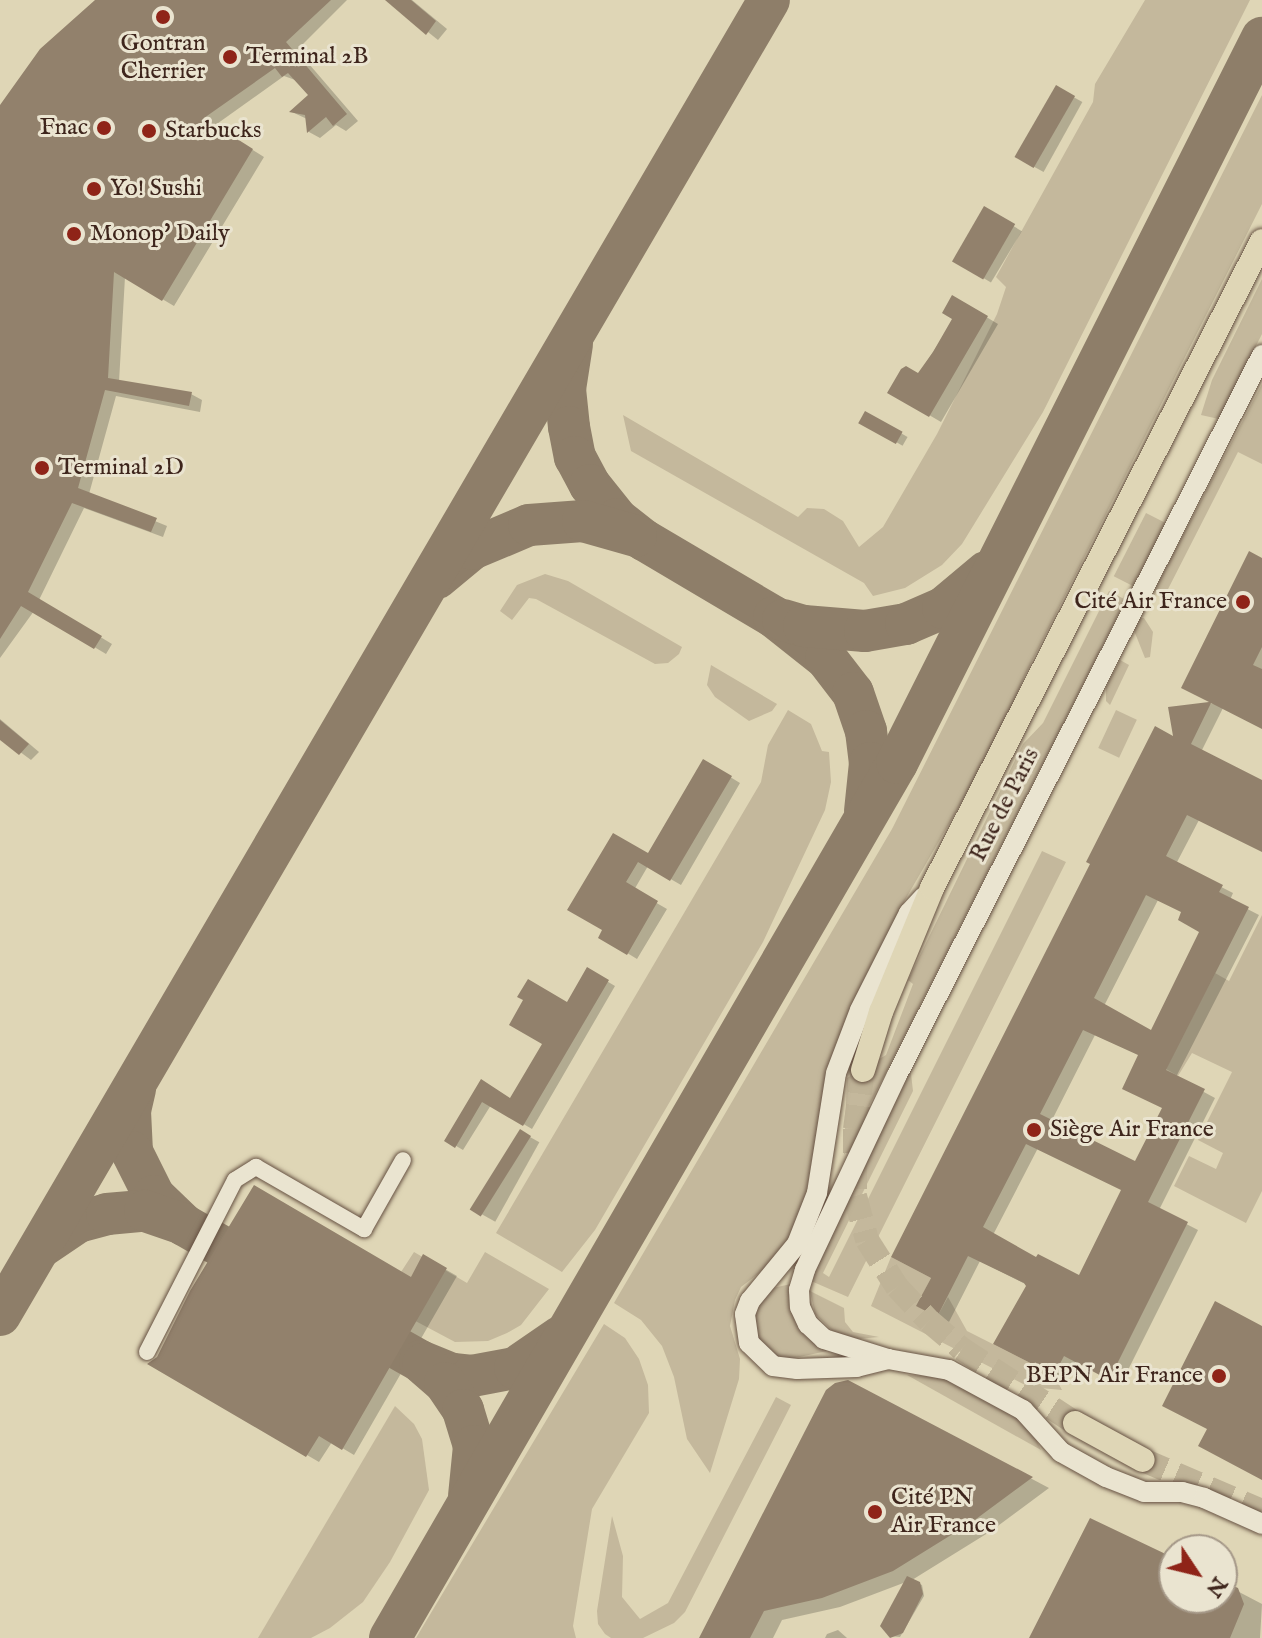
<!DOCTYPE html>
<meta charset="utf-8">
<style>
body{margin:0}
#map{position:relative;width:1262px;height:1638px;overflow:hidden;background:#dfd6b6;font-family:"IM FELL English",serif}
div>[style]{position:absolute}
.green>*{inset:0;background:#c4b89c;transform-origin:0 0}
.shadow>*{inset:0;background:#0003;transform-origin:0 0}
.taxiway>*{height:42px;margin:-21px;padding:0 21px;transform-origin:21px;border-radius:21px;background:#8e7e69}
.building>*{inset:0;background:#92816c;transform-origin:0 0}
.primary-tunnel>*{height:24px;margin-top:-12px;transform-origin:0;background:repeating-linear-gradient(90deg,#bfb397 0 24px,transparent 0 36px)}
.roads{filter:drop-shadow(0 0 2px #665142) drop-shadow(0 0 2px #665142)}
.minor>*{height:16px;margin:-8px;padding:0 8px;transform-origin:8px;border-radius:8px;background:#eae4d0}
.tertiary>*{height:20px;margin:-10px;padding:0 10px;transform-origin:10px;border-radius:10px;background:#eae4d0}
.primary>*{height:24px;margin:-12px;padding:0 12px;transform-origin:12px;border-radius:12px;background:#dfd6b6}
.dots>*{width:22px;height:22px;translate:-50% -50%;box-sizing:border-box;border:4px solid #eae4d0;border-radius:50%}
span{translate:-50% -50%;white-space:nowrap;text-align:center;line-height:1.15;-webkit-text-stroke:6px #eae4d0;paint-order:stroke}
.poi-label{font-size:24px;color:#3e251c}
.left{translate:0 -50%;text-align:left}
.right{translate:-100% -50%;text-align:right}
.street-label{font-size:24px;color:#3e251c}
.north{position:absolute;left:1158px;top:1534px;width:80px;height:80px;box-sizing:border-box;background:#eae4d0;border:2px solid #a59888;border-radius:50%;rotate:125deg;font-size:22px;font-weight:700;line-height:32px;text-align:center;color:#3e251c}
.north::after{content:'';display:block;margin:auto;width:28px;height:36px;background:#8f2418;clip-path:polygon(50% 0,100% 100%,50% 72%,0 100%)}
</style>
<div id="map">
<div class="green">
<i style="clip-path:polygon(1145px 0,1250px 0,1043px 412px,962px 544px,942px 565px,905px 588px,873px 596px,864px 583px,631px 451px,623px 415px,798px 517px,807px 508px,824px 509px,843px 521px,859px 547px,883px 527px,937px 434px,997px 314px,1006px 287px,996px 277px,1093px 102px,1095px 84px)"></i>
<i style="clip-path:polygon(1262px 95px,1262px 204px,1024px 677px,1002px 732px,905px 900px,848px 1019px,825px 1083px,805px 1201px,794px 1235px,767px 1267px,741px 1287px,735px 1300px,730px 1326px,740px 1359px,739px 1379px,710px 1473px,687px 1439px,674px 1377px,662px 1346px,641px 1320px,614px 1303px,892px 829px)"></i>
<i style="clip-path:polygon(1262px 279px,1262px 334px,1219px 419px,1201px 415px,1212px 380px)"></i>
<i style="clip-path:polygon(1262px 384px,1262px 464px,1238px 452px,1165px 595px,1157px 594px,1155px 589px)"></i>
<i style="left:1146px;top:513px;width:22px;height:71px;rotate:27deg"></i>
<i style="clip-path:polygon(545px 574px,568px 581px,682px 647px,679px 654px,668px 663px,655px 664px,536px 599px,529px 598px,512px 620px,500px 611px,517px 585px)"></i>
<i style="clip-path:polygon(1109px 591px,1126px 600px,844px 1155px,847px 1078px,886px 1055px,913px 984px,908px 980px,1023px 744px,1043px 723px)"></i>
<i style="clip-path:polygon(1138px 618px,1144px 618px,1153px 632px,1150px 657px,1145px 658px,1133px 628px)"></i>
<i style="clip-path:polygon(1120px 660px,1129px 665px,1110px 705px,1106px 701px,1106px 687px)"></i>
<i style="clip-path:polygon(711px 665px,777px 704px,772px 711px,749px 721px,715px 697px,707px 685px)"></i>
<i style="clip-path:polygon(788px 710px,811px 724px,822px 751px,829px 752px,831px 782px,825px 810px,763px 942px,595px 1230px,562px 1272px,496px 1233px,761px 782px,768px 745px)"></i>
<i style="left:1116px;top:710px;width:23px;height:42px;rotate:25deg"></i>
<i style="clip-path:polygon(1042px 851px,1066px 862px,848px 1297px,811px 1281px,910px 1065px,913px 1091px,823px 1273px,829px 1277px)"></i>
<i style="clip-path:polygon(1262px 915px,1262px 1191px,1246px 1223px,1174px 1186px,1189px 1156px,1216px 1169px,1223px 1153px,1198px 1140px,1232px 1072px,1192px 1053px,1178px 1076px,1166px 1069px,1215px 973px,1229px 981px)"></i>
<i style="clip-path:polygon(414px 1252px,467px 1283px,485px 1252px,549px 1289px,521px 1325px,507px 1333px,488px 1341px,455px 1342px,391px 1308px,388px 1292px)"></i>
<i style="clip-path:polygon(891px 1257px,931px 1278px,917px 1306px,937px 1317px,948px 1297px,967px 1331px,1054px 1375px,1062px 1390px,1029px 1387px,871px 1306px)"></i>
<i style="clip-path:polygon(791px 1284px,812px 1341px,827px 1351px,790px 1359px,777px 1357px,759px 1344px,754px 1308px,773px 1288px)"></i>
<i style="clip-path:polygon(810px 1291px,844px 1308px,845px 1322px,853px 1332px,879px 1337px,858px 1339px,837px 1335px,815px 1314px)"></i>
<i style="clip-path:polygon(604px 1324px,625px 1338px,639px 1359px,648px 1385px,649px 1413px,592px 1509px,573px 1626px,576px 1638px,416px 1638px)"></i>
<i style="clip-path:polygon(907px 1375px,943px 1377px,1017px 1416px,1036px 1439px,1041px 1450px)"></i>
<i style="clip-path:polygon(776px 1397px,791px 1405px,685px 1612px,674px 1623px,643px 1638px,611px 1638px,605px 1634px,598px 1624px,597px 1611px,612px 1516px,623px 1556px,622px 1597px,640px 1619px,668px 1603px)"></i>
<i style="clip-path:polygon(395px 1406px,414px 1424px,422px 1439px,429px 1490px,390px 1562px,363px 1602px,330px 1628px,311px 1638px,258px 1638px)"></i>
</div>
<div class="shadow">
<i style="clip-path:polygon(100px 0,347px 0,297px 50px,358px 121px,346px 131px,336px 125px,320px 138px,309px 132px,307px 119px,292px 112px,311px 96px,298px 81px,284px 76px,214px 126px,264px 157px,174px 306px,125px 277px,119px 382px,191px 394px,202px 400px,200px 412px,116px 396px,89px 494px,167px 526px,163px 537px,84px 508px,39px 600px,112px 644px,106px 654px,34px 611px,0 658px,0 112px)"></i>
<i style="clip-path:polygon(388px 0,412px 0,447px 29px,438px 40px)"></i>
<i style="left:1057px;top:88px;width:29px;height:80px;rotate:29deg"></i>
<i style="left:985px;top:209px;width:43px;height:60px;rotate:31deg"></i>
<i style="clip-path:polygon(953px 297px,998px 324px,941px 422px,890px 392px,918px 375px,955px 318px)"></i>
<i style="left:866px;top:413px;width:48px;height:10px;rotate:30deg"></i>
<i style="clip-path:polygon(evenodd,1262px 560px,1262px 727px,1223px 708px,1201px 752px,1262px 782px,1262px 851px,1199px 820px,1176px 864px,1233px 893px,1230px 900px,1259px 915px,1176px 1077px,1215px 1098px,1159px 1210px,1198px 1230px,1121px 1384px,1076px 1361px,1066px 1380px,1007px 1350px,1029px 1286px,980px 1261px,949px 1322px,930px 1311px,1176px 739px,1170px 709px,1214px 703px,1262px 560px,1158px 900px,1184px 912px,1201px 931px,1152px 1032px,1104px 1006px,1158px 900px,1262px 560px,1095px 1035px,1140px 1055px,1164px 1108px,1136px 1163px,1051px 1122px,1095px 1035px,1262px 560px,1038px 1148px,1124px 1190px,1080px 1278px,1037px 1260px,993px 1235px,1038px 1148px)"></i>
<i style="clip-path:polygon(0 719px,39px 752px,31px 760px,0 737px)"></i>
<i style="clip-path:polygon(704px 761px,740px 783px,681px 885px,648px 866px,634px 890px,667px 909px,637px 959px,601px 937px,605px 930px,613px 836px,648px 856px)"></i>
<i style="clip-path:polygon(588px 970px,615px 986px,532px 1129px,491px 1105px,463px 1150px,446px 1140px,481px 1082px,511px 1101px)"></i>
<i style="left:521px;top:1132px;width:21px;height:91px;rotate:29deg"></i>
<i style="clip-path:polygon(424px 1257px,457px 1276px,354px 1455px,332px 1442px,319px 1462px,150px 1364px,158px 1358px,412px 1280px)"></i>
<i style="clip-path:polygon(848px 1382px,1049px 1488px,991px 1531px,912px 1580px,922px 1585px,924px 1596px,900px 1637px,890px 1636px,906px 1582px,840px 1607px,782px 1620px,773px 1638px,701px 1638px)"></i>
<i style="clip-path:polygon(1174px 1560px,1174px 1598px,1222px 1598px,1222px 1583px,1262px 1604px,1260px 1638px,1031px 1638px)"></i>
<i style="clip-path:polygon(838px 1630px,847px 1638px,825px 1638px,827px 1634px)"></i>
</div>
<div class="taxiway">
<i style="left:572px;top:344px;width:46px;rotate:98.8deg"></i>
<i style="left:565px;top:389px;width:38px;rotate:84deg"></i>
<i style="left:569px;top:427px;width:31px;rotate:79deg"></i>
<i style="left:575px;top:457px;width:32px;rotate:62deg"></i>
<i style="left:590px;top:485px;width:43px;rotate:51.5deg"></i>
<i style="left:617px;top:519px;width:34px;rotate:38deg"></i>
<i style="left:644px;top:540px;width:151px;rotate:30.6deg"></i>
<i style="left:774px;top:617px;width:66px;rotate:38.3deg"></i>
<i style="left:826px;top:658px;width:44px;rotate:52.4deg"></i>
<i style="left:853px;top:693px;width:40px;rotate:71.1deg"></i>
<i style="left:866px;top:731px;width:32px;rotate:83deg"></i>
<i style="left:870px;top:763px;width:48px;rotate:95.9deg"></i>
<i style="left:437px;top:578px;width:45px;rotate:-39.6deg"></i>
<i style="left:472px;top:549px;width:62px;rotate:-22.8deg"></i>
<i style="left:529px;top:525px;width:54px;rotate:-4.2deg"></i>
<i style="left:583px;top:521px;width:55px;rotate:15.8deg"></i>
<i style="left:783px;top:620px;width:22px;rotate:16deg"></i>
<i style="left:804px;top:626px;width:61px;rotate:4.7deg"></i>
<i style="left:865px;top:631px;width:42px;rotate:-9.7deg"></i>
<i style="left:906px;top:624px;width:40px;rotate:-23.4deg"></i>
<i style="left:943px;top:608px;width:56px;rotate:-39.9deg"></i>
<i style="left:135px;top:1089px;width:23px;rotate:103deg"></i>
<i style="left:130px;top:1111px;width:41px;rotate:87.2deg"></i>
<i style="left:132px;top:1152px;width:49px;rotate:63.4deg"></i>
<i style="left:154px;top:1196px;width:42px;rotate:44deg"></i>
<i style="left:184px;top:1225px;width:95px;rotate:29.8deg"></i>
<i style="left:41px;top:1247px;width:45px;rotate:-34deg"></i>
<i style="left:78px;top:1222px;width:30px;rotate:-15deg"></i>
<i style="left:107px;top:1214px;width:38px;rotate:-5deg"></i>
<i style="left:145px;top:1211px;width:40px;rotate:18.9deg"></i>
<i style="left:0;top:1315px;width:1523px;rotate:-59.68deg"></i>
<i style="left:351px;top:1322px;width:79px;rotate:29.5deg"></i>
<i style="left:420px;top:1361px;width:35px;rotate:22deg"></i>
<i style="left:453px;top:1374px;width:19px;rotate:6deg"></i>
<i style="left:472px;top:1376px;width:44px;rotate:-10.5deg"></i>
<i style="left:515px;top:1368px;width:55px;rotate:-34.6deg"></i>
<i style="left:423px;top:1364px;width:29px;rotate:41deg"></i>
<i style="left:445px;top:1383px;width:32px;rotate:56deg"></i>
<i style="left:463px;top:1410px;width:38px;rotate:73deg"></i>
<i style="left:474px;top:1446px;width:50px;rotate:95.7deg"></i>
<i style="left:390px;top:1638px;width:1011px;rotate:-59.91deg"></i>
<i style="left:897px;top:763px;width:812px;rotate:-63.28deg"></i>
</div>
<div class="building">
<i style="clip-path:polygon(95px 0,331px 0,286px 42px,347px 114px,333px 126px,326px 117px,307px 133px,305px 115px,289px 112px,308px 95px,288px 73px,282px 77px,275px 68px,204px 118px,253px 149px,162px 301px,114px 272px,108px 378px,192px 392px,189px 406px,105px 390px,78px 488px,157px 518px,151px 532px,72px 503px,28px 592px,102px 636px,94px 649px,21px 606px,0 639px,0 105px,40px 49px)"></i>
<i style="clip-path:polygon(385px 0,411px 0,436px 21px,426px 35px)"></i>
<i style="left:1056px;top:85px;width:22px;height:83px;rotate:30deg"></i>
<i style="left:984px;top:206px;width:36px;height:64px;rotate:30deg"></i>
<i style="clip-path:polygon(952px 295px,988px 316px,929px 417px,887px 393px,901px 369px,906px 366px,918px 373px,933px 352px,952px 319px,942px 313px)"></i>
<i style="left:865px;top:411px;width:43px;height:14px;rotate:29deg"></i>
<i style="clip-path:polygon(evenodd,1249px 551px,1262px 558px,1262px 647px,1253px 665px,1262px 669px,1262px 729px,1211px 703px,1191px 744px,1262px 780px,1262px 852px,1187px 815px,1166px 856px,1223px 885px,1219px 892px,1249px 907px,1166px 1070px,1205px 1089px,1148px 1202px,1188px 1222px,1109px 1380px,1064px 1356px,1054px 1375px,993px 1344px,1026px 1286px,1024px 1283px,968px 1256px,937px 1317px,916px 1306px,931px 1278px,891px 1257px,1090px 864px,1086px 862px,1155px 726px,1173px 736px,1168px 707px,1209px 702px,1181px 688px,1249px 551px,1146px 895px,1181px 912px,1178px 920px,1199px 932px,1151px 1030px,1094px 998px,1146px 895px,1249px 551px,1083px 1030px,1138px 1055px,1122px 1089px,1162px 1108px,1135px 1161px,1040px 1114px,1083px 1030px,1249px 551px,1026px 1144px,1121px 1190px,1079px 1275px,1038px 1254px,1036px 1257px,983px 1227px,1026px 1144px)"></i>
<i style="clip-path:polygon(0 720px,29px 744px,19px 755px,0 740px)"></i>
<i style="clip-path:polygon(703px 759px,732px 776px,670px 881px,638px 862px,626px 882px,658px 901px,627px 955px,598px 938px,602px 930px,567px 910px,613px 833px,648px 853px)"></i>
<i style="clip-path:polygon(587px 967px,609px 980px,523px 1126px,482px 1102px,455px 1148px,444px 1141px,481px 1079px,510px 1098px,542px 1044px,509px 1025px,523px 1000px,517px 997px,528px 979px,567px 1002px)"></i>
<i style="left:520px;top:1129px;width:13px;height:95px;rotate:32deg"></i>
<i style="clip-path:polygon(254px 1185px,411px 1277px,423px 1254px,447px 1268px,342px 1450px,319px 1436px,306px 1457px,147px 1364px,157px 1357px,190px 1291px)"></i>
<i style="clip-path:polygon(1215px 1301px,1262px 1326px,1262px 1480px,1198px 1446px,1207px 1429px,1162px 1406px)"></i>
<i style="clip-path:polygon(848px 1380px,1033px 1477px,972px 1522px,893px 1571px,822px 1598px,764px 1611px,750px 1638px,699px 1638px,826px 1390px,835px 1383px)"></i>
<i style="clip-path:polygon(1090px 1518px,1174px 1558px,1174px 1598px,1222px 1598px,1222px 1581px,1238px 1588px,1244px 1604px,1230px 1638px,1029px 1638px)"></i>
<i style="clip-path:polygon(907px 1576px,920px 1582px,923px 1594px,903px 1633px,890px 1638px,880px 1626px)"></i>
</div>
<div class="primary-tunnel">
<i style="left:863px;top:1070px;width:60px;rotate:97.7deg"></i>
<i style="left:855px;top:1129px;width:67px;rotate:90deg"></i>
<i style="left:855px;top:1196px;width:46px;rotate:74.7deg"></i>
<i style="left:867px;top:1240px;width:56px;rotate:57.4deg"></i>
<i style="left:897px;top:1287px;width:47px;rotate:46.7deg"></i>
<i style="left:929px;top:1321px;width:43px;rotate:40.3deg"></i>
<i style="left:962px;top:1349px;width:135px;rotate:33.2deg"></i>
<i style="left:1143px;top:1460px;width:129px;rotate:23.2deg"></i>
</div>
<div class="roads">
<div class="minor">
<i style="left:147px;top:1352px;width:193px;rotate:-62.9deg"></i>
<i style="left:235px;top:1180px;width:25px;rotate:-32deg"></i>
<i style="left:256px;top:1167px;width:125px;rotate:29.9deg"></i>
<i style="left:364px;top:1229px;width:79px;rotate:-60.5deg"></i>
</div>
<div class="tertiary">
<i style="left:1262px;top:355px;width:807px;rotate:116.88deg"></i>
<i style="left:897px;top:1075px;width:216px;rotate:115.3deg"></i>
<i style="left:805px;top:1270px;width:21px;rotate:107deg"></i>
<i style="left:799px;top:1290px;width:17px;rotate:87deg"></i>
<i style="left:800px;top:1307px;width:19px;rotate:65deg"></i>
<i style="left:808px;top:1324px;width:22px;rotate:43deg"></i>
<i style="left:824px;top:1339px;width:67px;rotate:17.4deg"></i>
<i style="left:888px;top:1359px;width:62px;rotate:10.2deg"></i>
<i style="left:949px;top:1370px;width:84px;rotate:28.4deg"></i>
<i style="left:1023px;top:1410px;width:57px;rotate:47.9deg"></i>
<i style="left:1061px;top:1452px;width:51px;rotate:29.1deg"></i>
<i style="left:1106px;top:1477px;width:41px;rotate:21.5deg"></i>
<i style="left:1144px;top:1492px;width:38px"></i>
<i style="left:1182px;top:1492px;width:23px;rotate:15deg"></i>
<i style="left:1204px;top:1498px;width:64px;rotate:24.1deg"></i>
<i style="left:888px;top:1359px;width:32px;rotate:166deg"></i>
<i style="left:857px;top:1367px;width:60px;rotate:178.1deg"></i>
<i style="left:797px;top:1369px;width:24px;rotate:-173deg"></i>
<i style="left:773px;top:1366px;width:33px;rotate:-136deg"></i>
<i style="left:749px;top:1343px;width:29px;rotate:-98deg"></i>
<i style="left:745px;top:1314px;width:14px;rotate:-69deg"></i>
<i style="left:750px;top:1301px;width:74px;rotate:-50.5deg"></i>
<i style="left:797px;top:1244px;width:55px;rotate:-68.6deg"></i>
<i style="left:817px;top:1193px;width:121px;rotate:-81deg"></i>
<i style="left:836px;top:1073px;width:67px;rotate:-69.1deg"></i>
<i style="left:860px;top:1010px;width:109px;rotate:-63.2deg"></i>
<i style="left:909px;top:913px;width:22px;rotate:-47deg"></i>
</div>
<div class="primary">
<i style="left:863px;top:1070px;width:61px;rotate:-72.8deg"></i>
<i style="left:881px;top:1012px;width:134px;rotate:-67.6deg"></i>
<i style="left:932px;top:888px;width:726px;rotate:-62.98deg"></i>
<i style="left:1075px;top:1423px;width:77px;rotate:28.6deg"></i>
</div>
</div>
<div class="dots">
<i style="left:163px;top:17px;background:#8f2418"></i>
<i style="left:230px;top:57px;background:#8f2418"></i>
<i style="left:104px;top:128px;background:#8f2418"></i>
<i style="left:149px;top:131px;background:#8f2418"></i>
<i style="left:94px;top:189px;background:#8f2418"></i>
<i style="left:74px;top:234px;background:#8f2418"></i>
<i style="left:42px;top:468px;background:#8f2418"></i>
<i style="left:1243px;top:602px;background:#8f2418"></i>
<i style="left:1034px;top:1130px;background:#8f2418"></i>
<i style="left:1219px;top:1376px;background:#8f2418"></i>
<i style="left:875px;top:1512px;background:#8f2418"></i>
</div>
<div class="poi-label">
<span style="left:163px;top:58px">Gontran<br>Cherrier</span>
<span class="left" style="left:246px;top:57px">Terminal 2B</span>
<span class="right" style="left:88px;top:128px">Fnac</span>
<span class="left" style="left:165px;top:131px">Starbucks</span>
<span class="left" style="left:110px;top:189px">Yo! Sushi</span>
<span class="left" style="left:90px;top:234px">Monop' Daily</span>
<span class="left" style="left:58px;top:468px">Terminal 2D</span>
<span class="right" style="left:1227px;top:602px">Cité Air France</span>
<span class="left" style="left:1050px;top:1130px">Siège Air France</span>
<span class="right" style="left:1203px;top:1376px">BEPN Air France</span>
<span class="left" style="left:891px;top:1512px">Cité PN<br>Air France</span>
</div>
<div class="street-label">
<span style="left:1005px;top:805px;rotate:-63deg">Rue de Paris</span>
</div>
<div class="north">N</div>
</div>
